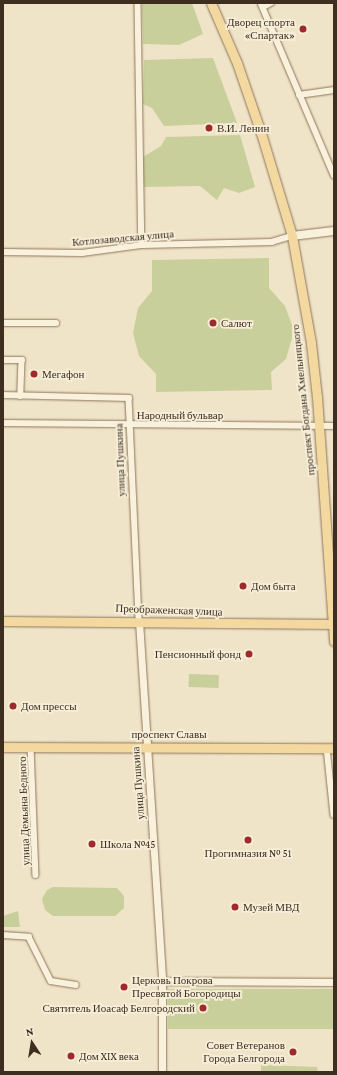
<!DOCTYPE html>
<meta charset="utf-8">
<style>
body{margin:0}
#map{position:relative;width:337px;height:1075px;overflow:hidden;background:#f0e4c8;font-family:"Crimson Pro",serif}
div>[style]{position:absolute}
.green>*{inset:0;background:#c9cf9b;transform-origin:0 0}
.roads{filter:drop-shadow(0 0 1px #8d765c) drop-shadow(0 0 1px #8d765c)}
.minor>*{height:5.5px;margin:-2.75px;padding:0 2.75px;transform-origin:2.75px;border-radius:2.75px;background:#faf1dc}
.tertiary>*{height:7px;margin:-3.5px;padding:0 3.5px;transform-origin:3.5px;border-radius:3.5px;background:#faf1dc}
.secondary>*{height:8px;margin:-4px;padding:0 4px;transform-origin:4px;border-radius:4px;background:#faf1dc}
.primary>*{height:9px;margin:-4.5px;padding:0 4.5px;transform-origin:4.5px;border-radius:4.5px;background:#f3d9a0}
.dots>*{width:11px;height:11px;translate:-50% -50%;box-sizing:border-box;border:2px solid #f7eed8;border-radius:50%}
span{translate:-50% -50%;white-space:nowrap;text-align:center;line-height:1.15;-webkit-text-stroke:3.5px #f7eed8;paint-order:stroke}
.poi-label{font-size:11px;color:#3d2e20}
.right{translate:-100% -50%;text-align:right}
.left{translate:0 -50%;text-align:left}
.street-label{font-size:11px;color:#3d2e20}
.frame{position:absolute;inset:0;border:4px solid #3d2e20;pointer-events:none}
.north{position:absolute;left:12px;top:1023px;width:40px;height:40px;-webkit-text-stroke:3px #f7eed8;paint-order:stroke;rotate:348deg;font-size:11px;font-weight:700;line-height:16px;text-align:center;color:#3d2e20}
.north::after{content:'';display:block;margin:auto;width:14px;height:18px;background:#3d2e20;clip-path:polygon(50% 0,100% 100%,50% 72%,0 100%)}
</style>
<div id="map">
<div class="green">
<i style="clip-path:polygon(142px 3px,192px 3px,203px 34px,179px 45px,143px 44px)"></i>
<i style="clip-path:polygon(213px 58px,237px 123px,164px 126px,152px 108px,143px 104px,144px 60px)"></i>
<i style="clip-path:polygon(240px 135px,255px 187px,239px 193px,224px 188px,217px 200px,200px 186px,143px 187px,143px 157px,161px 146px,166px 137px)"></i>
<i style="clip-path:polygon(269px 258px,269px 288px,285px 306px,292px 325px,292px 338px,286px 359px,271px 372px,272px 390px,156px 392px,156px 374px,139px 356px,133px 333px,138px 308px,152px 291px,152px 260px)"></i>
<i style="left:189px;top:674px;width:30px;height:13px;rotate:2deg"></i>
<i style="clip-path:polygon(53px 887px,117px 888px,124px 896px,124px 908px,115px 916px,53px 916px,45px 910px,42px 899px,47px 890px)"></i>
<i style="clip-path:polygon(18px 911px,20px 927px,3px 927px,3px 916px)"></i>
<i style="left:334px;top:989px;width:40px;height:166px;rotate:90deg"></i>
<i style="clip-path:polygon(261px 1065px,317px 1067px,318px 1072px,261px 1072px)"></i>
</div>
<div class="roads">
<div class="minor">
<i style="left:138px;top:3px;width:242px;rotate:89.1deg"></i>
<i style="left:261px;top:3px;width:187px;rotate:67deg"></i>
<i style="left:263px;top:7px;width:9px;rotate:-27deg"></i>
<i style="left:299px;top:95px;width:35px;rotate:-8deg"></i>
<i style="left:3px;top:252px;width:79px;rotate:0.7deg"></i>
<i style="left:82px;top:253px;width:61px;rotate:-7.6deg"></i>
<i style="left:142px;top:245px;width:130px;rotate:-1.3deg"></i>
<i style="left:272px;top:242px;width:21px;rotate:-17deg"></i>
<i style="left:3px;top:323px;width:53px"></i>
<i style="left:3px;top:360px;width:19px"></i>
<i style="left:22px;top:360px;width:36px;rotate:92deg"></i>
<i style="left:3px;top:395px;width:126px;rotate:1.4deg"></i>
<i style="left:129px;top:398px;width:223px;rotate:87.4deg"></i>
<i style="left:3px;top:423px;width:331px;rotate:0.5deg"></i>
<i style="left:31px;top:747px;width:128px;rotate:87.8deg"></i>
<i style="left:327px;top:748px;width:67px;rotate:84deg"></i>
<i style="left:3px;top:935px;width:26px;rotate:4deg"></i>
<i style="left:29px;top:937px;width:49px;rotate:63.4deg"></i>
<i style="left:51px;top:981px;width:25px;rotate:9deg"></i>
</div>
<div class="tertiary">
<i style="left:139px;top:621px;width:361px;rotate:86.3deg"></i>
<i style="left:162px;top:981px;width:91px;rotate:90deg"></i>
<i style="left:162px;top:981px;width:172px;rotate:0.3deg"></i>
</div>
<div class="secondary">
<i style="left:292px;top:236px;width:42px;rotate:-6.8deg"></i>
</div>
<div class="primary">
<i style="left:211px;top:3px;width:65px;rotate:66.6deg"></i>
<i style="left:237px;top:63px;width:74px;rotate:71.1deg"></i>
<i style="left:261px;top:133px;width:108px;rotate:73.2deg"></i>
<i style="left:292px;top:236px;width:109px;rotate:79.9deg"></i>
<i style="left:311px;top:343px;width:54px;rotate:83.7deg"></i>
<i style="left:317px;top:397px;width:245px;rotate:86deg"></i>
<i style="left:3px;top:621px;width:331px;rotate:0.5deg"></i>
<i style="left:3px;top:747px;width:331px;rotate:0.2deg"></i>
</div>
</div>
<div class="dots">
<i style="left:303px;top:29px;background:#9e2a2b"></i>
<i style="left:209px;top:128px;background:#9e2a2b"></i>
<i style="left:213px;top:323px;background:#9e2a2b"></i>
<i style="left:34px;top:374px;background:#9e2a2b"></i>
<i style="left:243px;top:586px;background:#9e2a2b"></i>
<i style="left:249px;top:654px;background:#9e2a2b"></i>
<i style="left:13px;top:706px;background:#9e2a2b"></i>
<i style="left:248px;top:840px;background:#9e2a2b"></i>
<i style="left:92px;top:844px;background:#9e2a2b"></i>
<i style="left:235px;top:907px;background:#9e2a2b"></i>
<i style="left:124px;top:987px;background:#9e2a2b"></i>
<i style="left:203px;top:1008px;background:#9e2a2b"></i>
<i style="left:293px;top:1052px;background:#9e2a2b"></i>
<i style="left:71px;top:1056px;background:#9e2a2b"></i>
</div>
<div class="poi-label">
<span class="right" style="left:295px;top:29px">Дворец спорта<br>«Спартак»</span>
<span class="left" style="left:217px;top:128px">В.И. Ленин</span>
<span class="left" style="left:221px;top:323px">Салют</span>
<span class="left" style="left:42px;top:374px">Мегафон</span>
<span class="left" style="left:251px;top:586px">Дом быта</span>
<span class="right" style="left:241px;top:654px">Пенсионный фонд</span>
<span class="left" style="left:21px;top:706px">Дом прессы</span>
<span class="left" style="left:100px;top:844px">Школа №45</span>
<span style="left:248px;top:853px">Прогимназия № 51</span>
<span class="left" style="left:243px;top:907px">Музей МВД</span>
<span class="left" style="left:132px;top:987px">Церковь Покрова<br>Пресвятой Богородицы</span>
<span class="right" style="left:195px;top:1008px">Святитель Иоасаф Белгородский</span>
<span class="right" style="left:285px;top:1052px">Совет Ветеранов<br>Города Белгорода</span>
<span class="left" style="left:79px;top:1056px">Дом XIX века</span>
</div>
<div class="street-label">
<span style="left:123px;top:238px;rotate:-5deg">Котлозаводская улица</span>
<span style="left:303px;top:400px;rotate:-96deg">проспект Богдана Хмельницкого</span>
<span style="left:180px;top:415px">Народный бульвар</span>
<span style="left:120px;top:460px;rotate:-92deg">улица Пушкина</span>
<span style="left:169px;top:610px;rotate:2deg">Преображенская улица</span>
<span style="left:169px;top:734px">проспект Славы</span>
<span style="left:138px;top:783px;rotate:-94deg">улица Пушкина</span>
<span style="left:24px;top:811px;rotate:-92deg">улица Демьяна Бедного</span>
</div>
<div class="frame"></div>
<div class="north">N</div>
</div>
